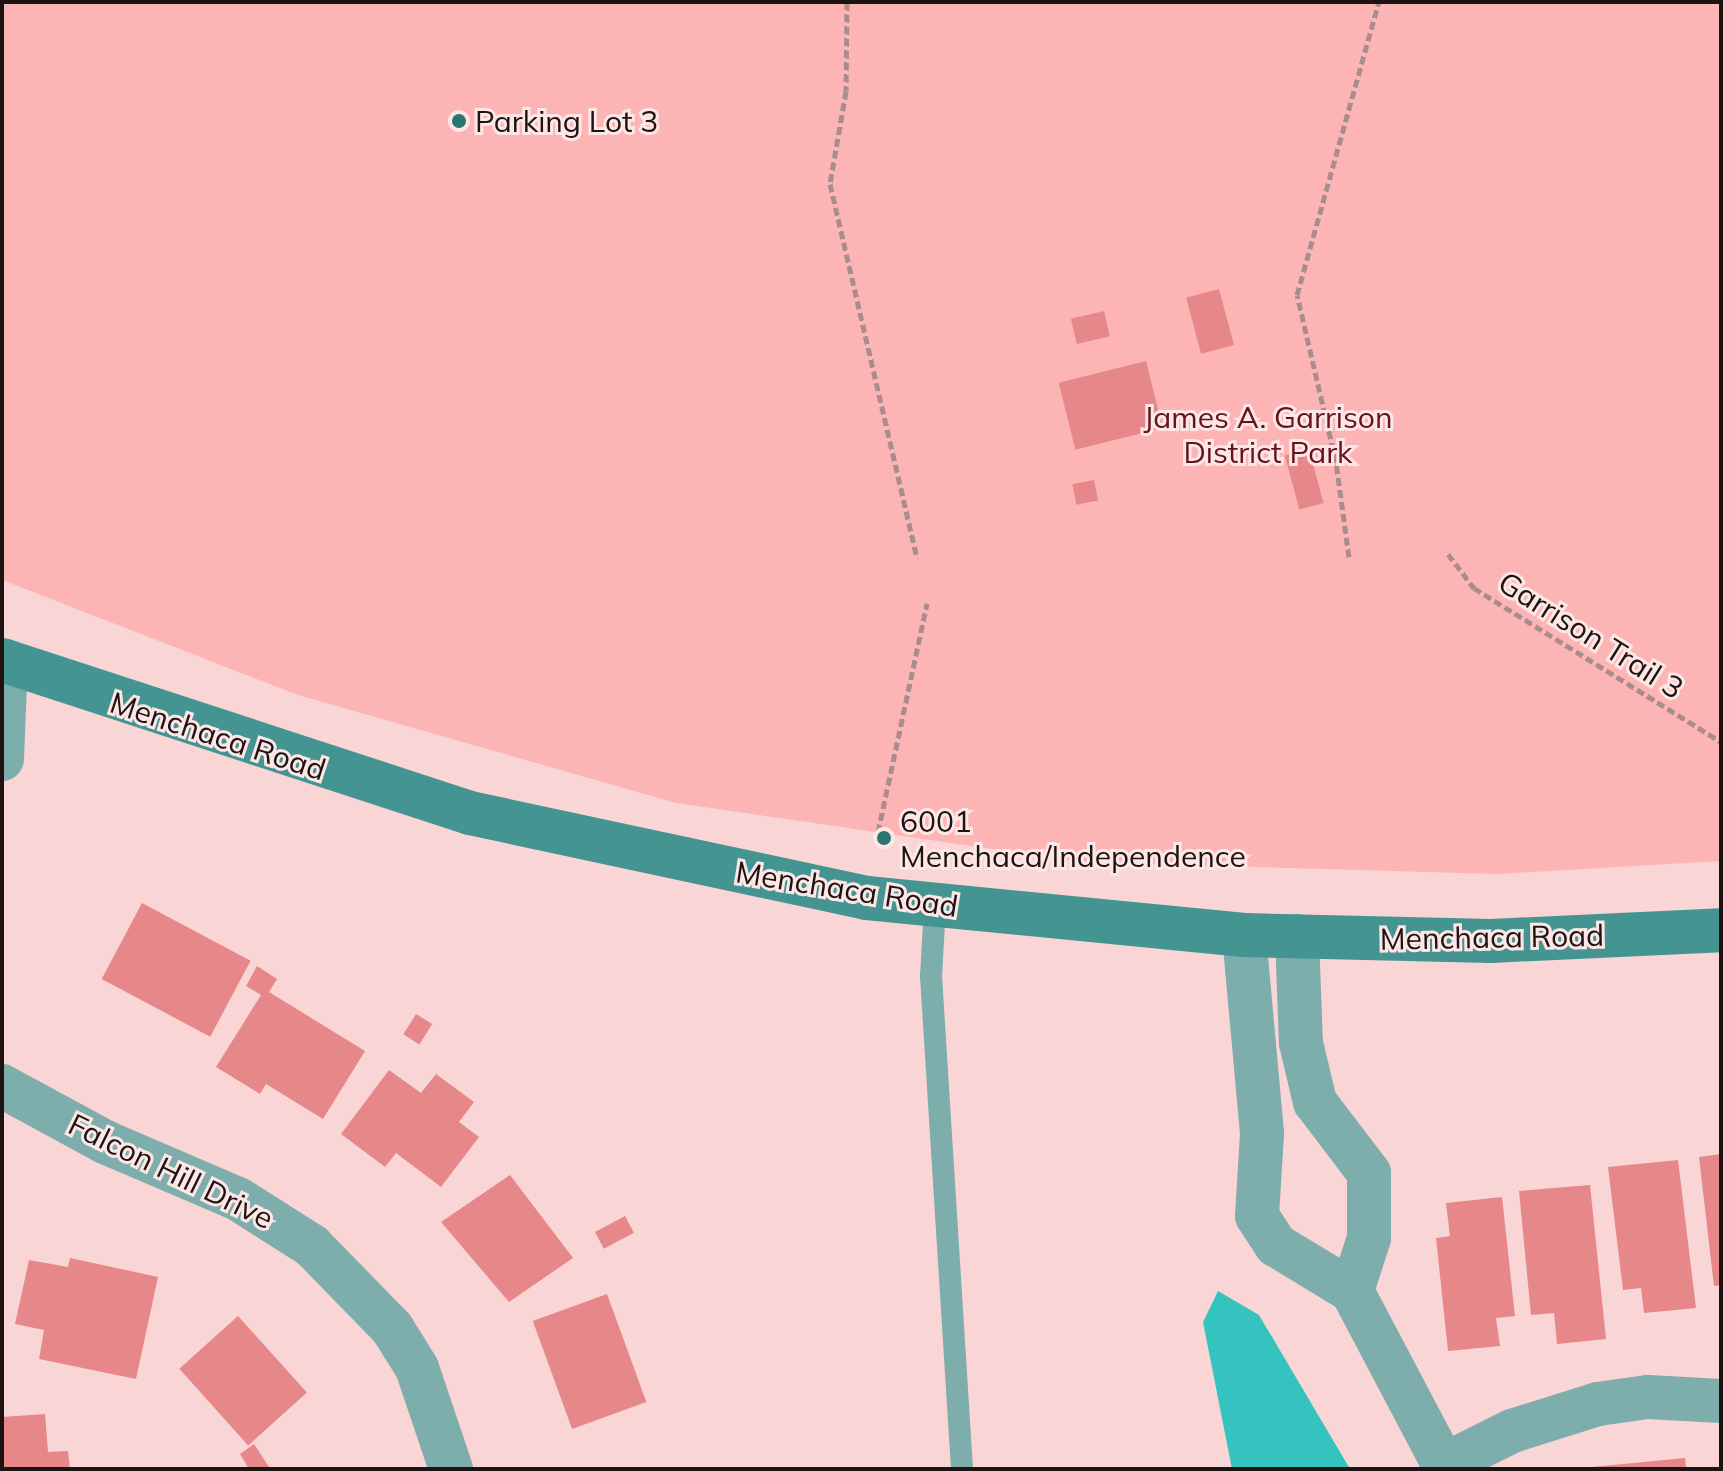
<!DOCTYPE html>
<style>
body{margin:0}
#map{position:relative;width:1723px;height:1471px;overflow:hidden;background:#fad5d5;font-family:Mulish,sans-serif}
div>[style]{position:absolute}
.green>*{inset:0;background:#fdb4b4}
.water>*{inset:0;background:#35c3c0}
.building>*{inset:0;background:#e68789;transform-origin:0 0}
.path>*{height:5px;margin-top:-2.5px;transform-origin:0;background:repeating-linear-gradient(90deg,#a98d8d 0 8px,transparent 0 12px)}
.service>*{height:22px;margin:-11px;padding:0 11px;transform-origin:11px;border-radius:11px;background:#7daeac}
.minor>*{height:44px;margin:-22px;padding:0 22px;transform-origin:22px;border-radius:22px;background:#7daeac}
.secondary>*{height:44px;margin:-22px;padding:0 22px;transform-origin:22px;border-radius:22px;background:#449592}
.dots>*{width:22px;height:22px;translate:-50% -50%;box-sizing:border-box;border:4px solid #fde7e6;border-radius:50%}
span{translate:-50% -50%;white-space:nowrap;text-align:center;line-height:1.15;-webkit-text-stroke:6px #fde7e6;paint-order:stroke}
.poi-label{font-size:30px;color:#1e1212}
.left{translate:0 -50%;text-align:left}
.park-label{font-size:30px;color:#66121d}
.street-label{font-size:30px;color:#1e1212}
.frame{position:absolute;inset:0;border:4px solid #1e1212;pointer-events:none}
</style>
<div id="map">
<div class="green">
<i style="clip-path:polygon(2px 2px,1721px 2px,1721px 861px,1497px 874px,1082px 862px,676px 803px,298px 695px,2px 580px)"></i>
</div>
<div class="water">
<i style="clip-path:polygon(1218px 1291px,1259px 1315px,1350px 1469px,1232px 1469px,1203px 1322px)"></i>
</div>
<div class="building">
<i style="left:1219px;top:289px;width:58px;height:34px;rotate:75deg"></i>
<i style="left:1104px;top:311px;width:26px;height:34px;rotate:77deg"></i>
<i style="left:1146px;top:361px;width:69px;height:90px;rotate:76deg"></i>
<i style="left:1309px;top:449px;width:56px;height:25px;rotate:75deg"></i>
<i style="left:1094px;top:480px;width:21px;height:22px;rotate:79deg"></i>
<i style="left:142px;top:903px;width:123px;height:86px;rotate:28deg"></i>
<i style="clip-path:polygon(257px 966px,277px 979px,269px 992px,365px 1051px,323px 1119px,266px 1084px,260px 1094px,216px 1067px,261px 995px,246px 986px)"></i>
<i style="left:416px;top:1014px;width:19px;height:24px;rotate:32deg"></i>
<i style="clip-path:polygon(389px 1070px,421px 1093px,436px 1074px,474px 1102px,459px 1122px,479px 1137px,441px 1187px,396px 1153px,385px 1167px,341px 1134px)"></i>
<i style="clip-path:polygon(1721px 1154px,1721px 1285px,1714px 1286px,1699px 1157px)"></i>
<i style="clip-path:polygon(1678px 1160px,1696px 1308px,1644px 1313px,1641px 1288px,1623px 1290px,1608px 1167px)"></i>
<i style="clip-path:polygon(510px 1175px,573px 1258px,509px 1302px,441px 1222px)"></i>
<i style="clip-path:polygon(1590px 1185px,1606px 1339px,1557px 1344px,1554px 1313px,1531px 1315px,1519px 1191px)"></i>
<i style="clip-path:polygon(1502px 1197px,1515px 1316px,1496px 1318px,1500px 1346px,1448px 1351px,1436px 1238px,1450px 1236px,1446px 1203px)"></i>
<i style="left:625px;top:1216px;width:19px;height:34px;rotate:62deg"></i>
<i style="clip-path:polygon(70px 1258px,158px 1277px,136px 1379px,39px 1359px,44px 1330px,15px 1324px,29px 1260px,68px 1267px)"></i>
<i style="left:607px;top:1294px;width:115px;height:79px;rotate:70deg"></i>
<i style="left:238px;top:1316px;width:103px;height:79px;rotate:48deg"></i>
<i style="clip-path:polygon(45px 1414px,48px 1452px,68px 1451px,70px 1469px,2px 1469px,2px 1417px)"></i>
<i style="clip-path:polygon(254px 1444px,269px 1467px,265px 1469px,249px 1469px,240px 1454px)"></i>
<i style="clip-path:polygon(1685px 1458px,1686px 1469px,1592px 1469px,1592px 1467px)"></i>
</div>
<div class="path">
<i style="left:847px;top:2px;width:89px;rotate:90.6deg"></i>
<i style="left:846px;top:91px;width:94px;rotate:99.8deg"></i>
<i style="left:830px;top:184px;width:384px;rotate:76.9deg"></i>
<i style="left:1448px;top:554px;width:43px;rotate:52.6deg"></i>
<i style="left:1474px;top:588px;width:291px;rotate:31.9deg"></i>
<i style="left:1349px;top:557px;width:96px;rotate:-97.8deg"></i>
<i style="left:1336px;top:462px;width:171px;rotate:-103.1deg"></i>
<i style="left:1297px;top:295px;width:304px;rotate:-74.4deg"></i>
<i style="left:884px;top:838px;width:8px;rotate:-135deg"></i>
<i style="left:878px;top:832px;width:234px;rotate:-77.9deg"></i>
</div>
<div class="service">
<i style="left:935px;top:905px;width:71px;rotate:93.2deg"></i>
<i style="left:931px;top:976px;width:494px;rotate:86.4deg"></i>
</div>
<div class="minor">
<i style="left:2px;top:759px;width:98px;rotate:-87.7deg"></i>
<i style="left:1244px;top:935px;width:200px;rotate:84.8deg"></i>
<i style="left:1262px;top:1134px;width:82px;rotate:93.5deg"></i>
<i style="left:1257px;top:1216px;width:35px;rotate:57deg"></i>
<i style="left:1276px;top:1245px;width:89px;rotate:31.2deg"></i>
<i style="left:1352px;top:1291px;width:201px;rotate:62.2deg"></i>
<i style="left:1297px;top:936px;width:107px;rotate:87.9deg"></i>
<i style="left:1301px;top:1043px;width:61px;rotate:76.7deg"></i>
<i style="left:1315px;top:1102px;width:89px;rotate:52.7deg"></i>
<i style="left:1369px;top:1173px;width:65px;rotate:90deg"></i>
<i style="left:1369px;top:1238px;width:56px;rotate:107.8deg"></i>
<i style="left:2px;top:1086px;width:117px;rotate:28.5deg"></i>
<i style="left:105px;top:1142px;width:145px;rotate:23.2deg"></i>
<i style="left:238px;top:1199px;width:88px;rotate:32.4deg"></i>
<i style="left:312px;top:1246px;width:115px;rotate:45.7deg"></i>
<i style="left:392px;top:1328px;width:47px;rotate:58deg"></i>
<i style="left:417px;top:1368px;width:107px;rotate:71.4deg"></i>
<i style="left:1444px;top:1465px;width:76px;rotate:-26.6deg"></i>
<i style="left:1512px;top:1431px;width:90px;rotate:-17.4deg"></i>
<i style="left:1598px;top:1404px;width:50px;rotate:-8deg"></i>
<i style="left:1648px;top:1397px;width:73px;rotate:3.1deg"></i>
</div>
<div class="secondary">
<i style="left:2px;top:660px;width:492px;rotate:18.1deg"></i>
<i style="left:470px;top:813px;width:406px;rotate:12.1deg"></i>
<i style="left:867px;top:898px;width:379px;rotate:5.6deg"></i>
<i style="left:1244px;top:935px;width:247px;rotate:1.4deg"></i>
<i style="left:1491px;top:941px;width:230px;rotate:-2.7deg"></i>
</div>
<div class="dots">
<i style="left:459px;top:121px;background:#2a7471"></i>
<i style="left:884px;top:838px;background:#2a7471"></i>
</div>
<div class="poi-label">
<span class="left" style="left:475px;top:121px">Parking Lot 3</span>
<span class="left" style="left:900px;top:838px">6001<br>Menchaca/Independence</span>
</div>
<div class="park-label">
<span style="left:1268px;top:434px">James A. Garrison<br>District Park</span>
</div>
<div class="street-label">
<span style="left:1591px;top:635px;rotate:32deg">Garrison Trail 3</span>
<span style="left:218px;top:736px;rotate:18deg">Menchaca Road</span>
<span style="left:847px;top:889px;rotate:9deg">Menchaca Road</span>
<span style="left:1492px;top:937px;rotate:-1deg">Menchaca Road</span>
<span style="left:171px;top:1171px;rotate:26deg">Falcon Hill Drive</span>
</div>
<div class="frame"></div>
</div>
